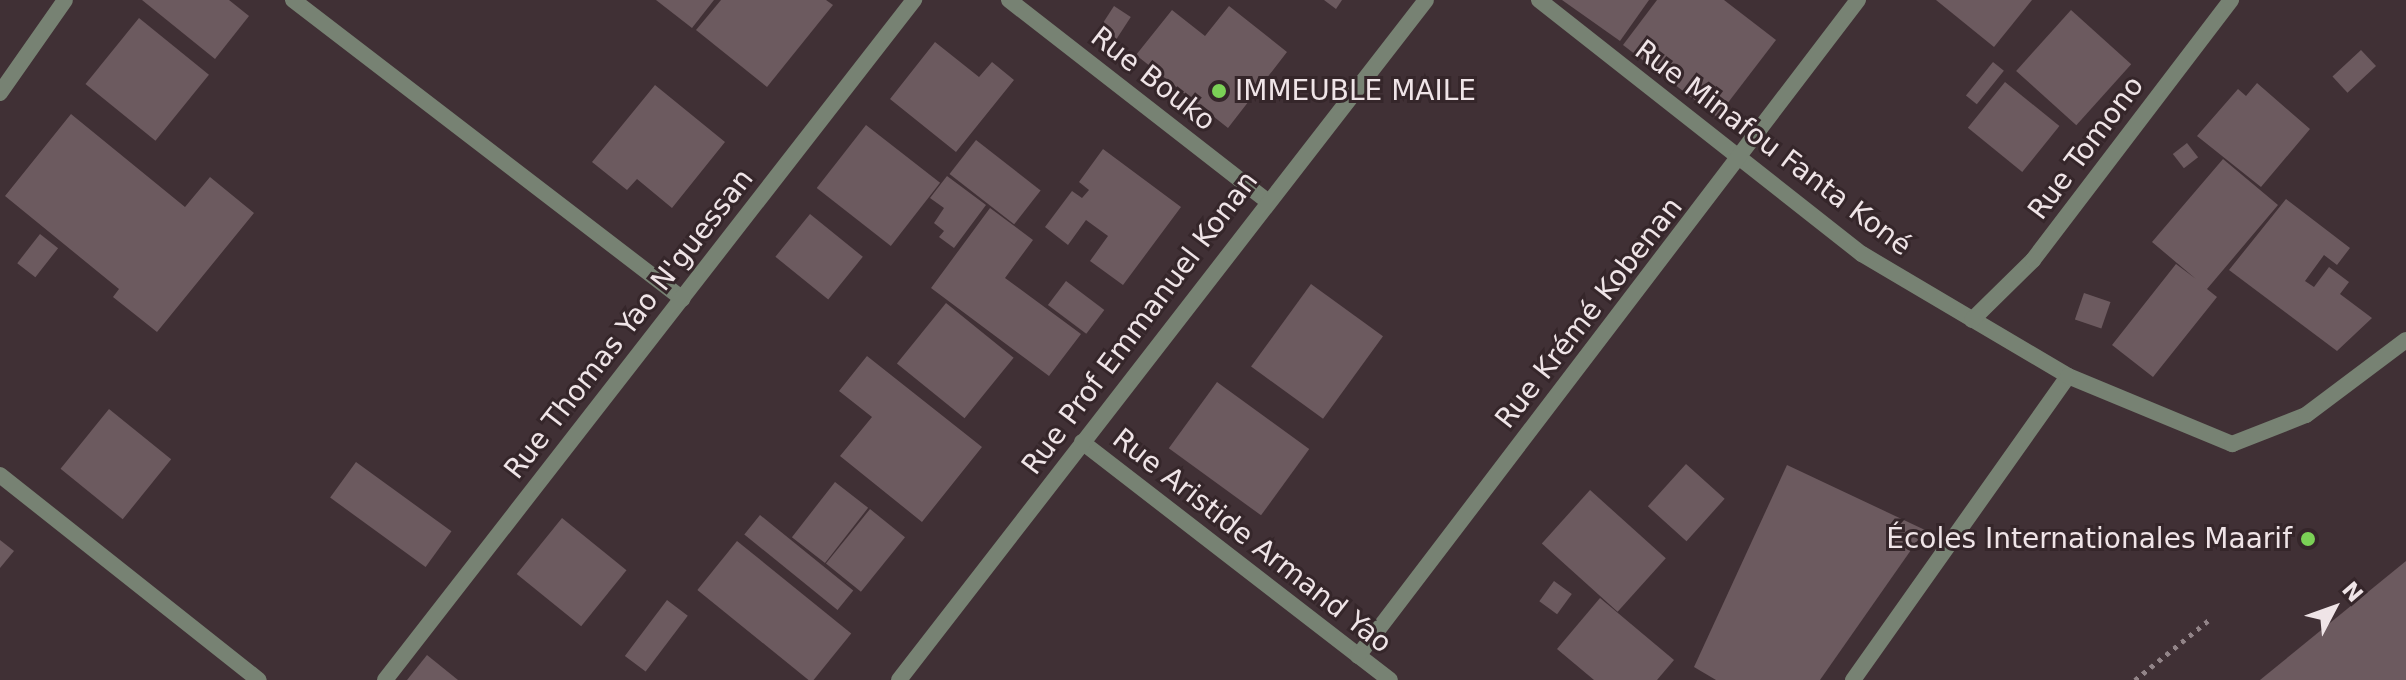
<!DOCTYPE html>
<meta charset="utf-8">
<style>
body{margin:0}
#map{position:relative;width:2406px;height:680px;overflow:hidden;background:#403035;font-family:"DejaVu Sans",sans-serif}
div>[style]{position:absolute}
.building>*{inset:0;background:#6c5a5f;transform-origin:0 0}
.path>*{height:5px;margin-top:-2.5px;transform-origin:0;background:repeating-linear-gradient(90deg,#928488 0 4px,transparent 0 10px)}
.service>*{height:16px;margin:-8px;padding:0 8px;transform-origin:8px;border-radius:8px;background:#778273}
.minor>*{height:16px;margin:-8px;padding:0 8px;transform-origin:8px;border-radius:8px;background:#778273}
.dots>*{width:22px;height:22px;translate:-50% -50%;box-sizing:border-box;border:4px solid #35262a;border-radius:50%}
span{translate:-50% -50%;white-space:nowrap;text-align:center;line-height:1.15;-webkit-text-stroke:6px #35262a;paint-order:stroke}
.street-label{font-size:28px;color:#efe4e7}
.poi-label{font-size:28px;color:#efe4e7}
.left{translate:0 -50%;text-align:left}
.right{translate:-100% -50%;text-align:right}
.north{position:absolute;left:2294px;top:568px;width:80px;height:80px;-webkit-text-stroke:6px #35262a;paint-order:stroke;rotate:49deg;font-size:22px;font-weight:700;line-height:32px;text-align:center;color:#efe4e7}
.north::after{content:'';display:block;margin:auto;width:28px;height:36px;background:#efe4e7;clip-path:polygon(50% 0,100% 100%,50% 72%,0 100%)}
</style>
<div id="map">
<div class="building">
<i style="clip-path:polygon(142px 0,229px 0,249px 16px,215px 59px)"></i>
<i style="clip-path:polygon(656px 0,714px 0,692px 28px)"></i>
<i style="clip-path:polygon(721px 0,826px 0,833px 5px,767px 87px,696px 30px)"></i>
<i style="clip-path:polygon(1324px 0,1342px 0,1336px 9px)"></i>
<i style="clip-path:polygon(1562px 0,1649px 0,1620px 41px)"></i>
<i style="clip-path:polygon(1657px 0,1724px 0,1776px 40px,1717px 117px,1623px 45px)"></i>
<i style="clip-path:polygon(1936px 0,2032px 0,1994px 47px)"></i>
<i style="left:1114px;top:6px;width:20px;height:28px;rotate:33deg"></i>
<i style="clip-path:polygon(1229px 6px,1287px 52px,1228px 128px,1136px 55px,1172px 10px,1205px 36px)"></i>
<i style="left:2071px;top:10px;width:81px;height:82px;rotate:42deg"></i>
<i style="left:139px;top:18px;width:90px;height:85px;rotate:39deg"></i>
<i style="clip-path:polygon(935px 42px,979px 77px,992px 62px,1014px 80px,956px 152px,890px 99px)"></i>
<i style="left:2361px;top:50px;width:22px;height:39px;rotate:47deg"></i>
<i style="left:1993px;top:62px;width:14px;height:43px;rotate:39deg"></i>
<i style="left:2005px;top:82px;width:70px;height:59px;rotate:39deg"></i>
<i style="clip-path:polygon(2257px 83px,2310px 129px,2261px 187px,2197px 136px,2238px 89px,2246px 96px)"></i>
<i style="clip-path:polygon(655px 85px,725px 142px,672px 208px,637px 179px,627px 190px,592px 162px)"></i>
<i style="clip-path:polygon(71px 114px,185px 207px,210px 177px,254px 213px,157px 332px,113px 297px,119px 289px,5px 196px)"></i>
<i style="left:866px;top:125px;width:94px;height:80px;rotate:38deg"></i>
<i style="left:976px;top:140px;width:82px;height:43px;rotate:38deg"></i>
<i style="left:2187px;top:143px;width:18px;height:18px;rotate:52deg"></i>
<i style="clip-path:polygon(1103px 149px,1181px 207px,1123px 285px,1090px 261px,1108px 236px,1086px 220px,1068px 245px,1045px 227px,1072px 191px,1082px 198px,1089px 190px,1079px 182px)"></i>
<i style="clip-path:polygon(2223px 159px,2278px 205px,2207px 289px,2217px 297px,2153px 377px,2112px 345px,2176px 264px,2196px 279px,2152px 242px)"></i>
<i style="clip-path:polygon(947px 176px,986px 205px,954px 248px,939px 237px,944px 231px,934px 223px,944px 208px,930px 198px)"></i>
<i style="clip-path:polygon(2286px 199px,2350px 248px,2337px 265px,2324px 255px,2305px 281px,2314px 287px,2329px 267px,2349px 282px,2340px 294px,2372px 318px,2337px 351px,2229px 270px)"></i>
<i style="clip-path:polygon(990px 208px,1033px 240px,1005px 278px,1081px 334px,1049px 376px,931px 288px)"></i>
<i style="left:810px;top:214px;width:68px;height:55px;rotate:39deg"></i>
<i style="left:40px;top:234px;width:23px;height:37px;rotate:38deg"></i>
<i style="left:1066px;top:281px;width:48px;height:30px;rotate:37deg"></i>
<i style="left:1311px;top:284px;width:89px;height:102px;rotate:36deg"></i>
<i style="left:2084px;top:293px;width:28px;height:28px;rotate:19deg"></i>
<i style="left:946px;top:303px;width:87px;height:78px;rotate:39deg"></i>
<i style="clip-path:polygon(867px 356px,982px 447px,922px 522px,840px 456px,872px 417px,839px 391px)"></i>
<i style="left:1217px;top:382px;width:114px;height:82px;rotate:36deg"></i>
<i style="left:109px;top:409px;width:80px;height:77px;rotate:39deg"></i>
<i style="left:356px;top:462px;width:118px;height:44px;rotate:36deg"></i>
<i style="left:1686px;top:464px;width:52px;height:57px;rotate:42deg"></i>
<i style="clip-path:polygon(1787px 465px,1925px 530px,1820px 680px,1716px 680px,1694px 667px)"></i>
<i style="left:835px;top:482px;width:42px;height:70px;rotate:38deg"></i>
<i style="left:1590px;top:490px;width:102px;height:72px;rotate:42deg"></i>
<i style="left:870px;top:509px;width:45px;height:70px;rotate:39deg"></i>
<i style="left:760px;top:515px;width:120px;height:25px;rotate:39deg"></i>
<i style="left:562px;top:518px;width:83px;height:72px;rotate:39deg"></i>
<i style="clip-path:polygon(0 540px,14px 551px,0 568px)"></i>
<i style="left:737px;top:541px;width:147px;height:63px;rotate:39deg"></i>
<i style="clip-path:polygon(2406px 561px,2406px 680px,2260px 680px)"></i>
<i style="left:1554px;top:581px;width:22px;height:25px;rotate:36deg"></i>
<i style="clip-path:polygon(1600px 598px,1674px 660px,1657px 680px,1594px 680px,1557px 649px)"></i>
<i style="left:667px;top:600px;width:26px;height:70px;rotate:37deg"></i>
<i style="clip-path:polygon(427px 655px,458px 680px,407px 680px)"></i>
</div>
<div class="path">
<i style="left:2135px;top:680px;width:97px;rotate:-39.1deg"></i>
</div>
<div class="service">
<i style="left:1853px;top:680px;width:372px;rotate:-54.7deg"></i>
</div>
<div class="minor">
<i style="left:293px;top:0;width:491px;rotate:37.5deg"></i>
<i style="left:1009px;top:0;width:326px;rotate:37.9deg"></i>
<i style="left:1539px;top:0;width:411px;rotate:38.2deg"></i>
<i style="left:1862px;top:254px;width:239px;rotate:30.6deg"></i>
<i style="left:2068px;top:376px;width:178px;rotate:22.5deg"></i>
<i style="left:2232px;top:444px;width:79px;rotate:-21.4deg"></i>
<i style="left:2306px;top:415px;width:125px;rotate:-36.9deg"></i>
<i style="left:0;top:93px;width:113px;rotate:-55deg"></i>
<i style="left:1972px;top:320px;width:86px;rotate:-44.5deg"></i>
<i style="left:2033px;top:260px;width:327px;rotate:-52.7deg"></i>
<i style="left:1082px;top:442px;width:389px;rotate:37.7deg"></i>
<i style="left:0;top:475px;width:330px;rotate:38.4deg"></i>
<i style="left:1358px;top:656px;width:825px;rotate:-52.69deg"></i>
<i style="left:385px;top:680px;width:862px;rotate:-52.12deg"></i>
<i style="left:899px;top:680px;width:860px;rotate:-52.22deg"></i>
</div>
<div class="dots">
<i style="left:1219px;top:91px;background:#7bd156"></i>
<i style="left:2308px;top:539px;background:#7bd156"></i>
</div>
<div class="street-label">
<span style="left:1153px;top:79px;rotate:38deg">Rue Bouko</span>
<span style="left:1773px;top:148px;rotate:37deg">Rue Minafou Fanta Koné</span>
<span style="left:2086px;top:148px;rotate:-53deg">Rue Tomono</span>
<span style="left:1589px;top:313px;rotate:-52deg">Rue Krémé Kobenan</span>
<span style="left:1140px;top:323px;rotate:-53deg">Rue Prof Emmanuel Konan</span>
<span style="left:629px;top:324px;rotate:-52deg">Rue Thomas Yao N'guessan</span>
<span style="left:1252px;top:541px;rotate:38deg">Rue Aristide Armand Yao</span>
</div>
<div class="poi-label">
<span class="left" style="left:1235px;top:91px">IMMEUBLE MAILE</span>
<span class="right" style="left:2292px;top:539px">Écoles Internationales Maarif</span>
</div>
<div class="north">N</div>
</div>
